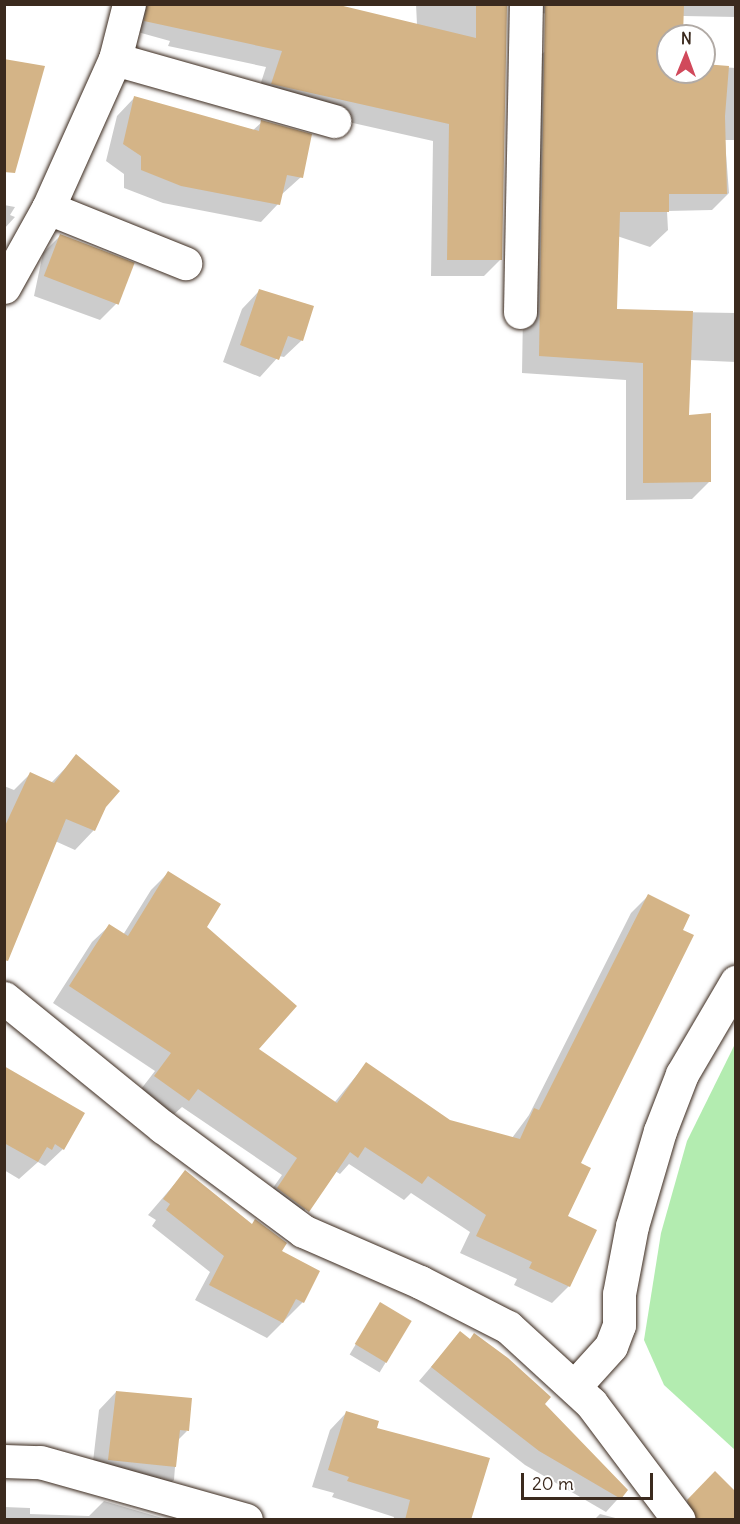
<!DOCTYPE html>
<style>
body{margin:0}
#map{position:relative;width:740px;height:1524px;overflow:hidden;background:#fff;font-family:Delius,sans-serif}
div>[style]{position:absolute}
.green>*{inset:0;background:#b3ecb0}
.shadow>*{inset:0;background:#0003;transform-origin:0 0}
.building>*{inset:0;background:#d4b487;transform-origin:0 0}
.roads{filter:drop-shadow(0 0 2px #3b2a1e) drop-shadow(0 0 2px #3b2a1e)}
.street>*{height:33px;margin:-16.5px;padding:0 16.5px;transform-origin:16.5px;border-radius:16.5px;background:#fff}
span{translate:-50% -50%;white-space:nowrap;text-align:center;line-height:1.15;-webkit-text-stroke:5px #fff;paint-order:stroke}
.frame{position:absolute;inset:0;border:6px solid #3b2a1e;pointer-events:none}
.north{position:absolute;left:656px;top:24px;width:60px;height:60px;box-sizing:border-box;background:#fff;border:2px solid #b1aaa5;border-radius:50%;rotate:1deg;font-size:16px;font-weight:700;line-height:24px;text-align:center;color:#3b2a1e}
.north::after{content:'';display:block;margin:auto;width:21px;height:27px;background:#d1495b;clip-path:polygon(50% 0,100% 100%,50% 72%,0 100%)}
.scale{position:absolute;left:521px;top:1473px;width:132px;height:27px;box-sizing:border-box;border:3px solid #3b2a1e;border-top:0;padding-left:8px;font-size:18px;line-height:21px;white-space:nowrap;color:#3b2a1e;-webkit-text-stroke:4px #fff;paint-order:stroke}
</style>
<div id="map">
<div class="green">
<i style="clip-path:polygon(735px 1044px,735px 1450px,664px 1385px,644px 1340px,661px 1233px,687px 1141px)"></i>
</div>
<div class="shadow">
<i style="clip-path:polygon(141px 4px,328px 4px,417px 25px,416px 4px,485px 4px,501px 259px,484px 276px,431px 276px,433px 141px,255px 101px,266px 67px,168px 46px,170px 41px,134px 31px)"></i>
<i style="clip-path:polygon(526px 4px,736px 4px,736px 17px,526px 13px)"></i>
<i style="clip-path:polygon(544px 52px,668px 63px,668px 72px,704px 72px,704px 66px,736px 68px,736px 140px,725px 140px,729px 193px,712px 210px,667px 211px,668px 230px,650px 247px,617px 236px,616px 311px,736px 313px,736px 362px,690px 360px,688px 416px,709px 482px,692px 499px,626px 500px,626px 380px,522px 373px,527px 69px)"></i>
<i style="clip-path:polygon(134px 98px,252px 131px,262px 122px,301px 177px,281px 195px,278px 204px,261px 222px,163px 203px,124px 188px,124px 174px,106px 161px,117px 116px)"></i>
<i style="clip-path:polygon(4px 205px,15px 207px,10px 215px,15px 217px,4px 229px)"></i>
<i style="clip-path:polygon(61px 235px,118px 302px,100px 320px,34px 296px,43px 253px)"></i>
<i style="clip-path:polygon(259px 291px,302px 340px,284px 357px,279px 356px,260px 377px,223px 362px,242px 309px)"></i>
<i style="clip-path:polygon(77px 756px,94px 830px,75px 850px,55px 841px,4px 956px,4px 786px,14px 790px,30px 774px,51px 783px)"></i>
<i style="clip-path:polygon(168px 873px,205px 928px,257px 1050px,334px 1103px,366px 1064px,449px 1121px,512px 1138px,529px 1115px,631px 913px,648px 896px,566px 1217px,569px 1286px,552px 1303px,514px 1285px,517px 1279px,460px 1253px,470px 1232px,411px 1193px,404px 1200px,349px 1164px,340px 1174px,335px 1171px,291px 1228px,261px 1205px,282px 1175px,182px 1107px,171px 1117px,138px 1093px,155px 1071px,53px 1003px,92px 942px,109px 926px,123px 935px,151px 890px)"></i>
<i style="clip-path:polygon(4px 1068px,63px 1149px,45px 1166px,38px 1162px,19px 1179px,4px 1170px)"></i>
<i style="clip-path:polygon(185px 1172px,279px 1252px,303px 1302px,267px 1338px,195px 1300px,210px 1272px,152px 1226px,156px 1220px,148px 1215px)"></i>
<i style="left:380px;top:1304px;width:35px;height:59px;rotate:31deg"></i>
<i style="clip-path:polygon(460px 1333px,543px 1404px,626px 1490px,606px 1512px,525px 1465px,419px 1381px)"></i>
<i style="clip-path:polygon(116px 1392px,187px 1431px,177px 1441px,174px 1480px,156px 1497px,91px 1479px,99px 1410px)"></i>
<i style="clip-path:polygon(346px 1413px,375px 1429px,469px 1520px,393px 1520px,394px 1517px,332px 1497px,334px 1493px,312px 1487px,330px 1430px)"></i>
<i style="clip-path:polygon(715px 1473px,736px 1493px,736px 1520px,680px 1520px,676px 1513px)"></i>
<i style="clip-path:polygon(104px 1501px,169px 1520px,4px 1520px,4px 1507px,30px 1508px,30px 1514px,89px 1516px)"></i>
<i style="clip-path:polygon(600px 1514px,623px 1520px,594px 1520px)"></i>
</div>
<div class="building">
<i style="clip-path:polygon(147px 4px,335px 4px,476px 38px,476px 4px,507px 4px,502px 260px,447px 260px,449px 124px,271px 84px,282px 51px,144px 21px)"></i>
<i style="clip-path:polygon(545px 4px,684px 4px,683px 36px,668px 36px,668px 72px,704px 72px,704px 64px,729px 66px,725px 116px,727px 194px,669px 194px,669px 212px,620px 212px,617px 309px,693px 311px,689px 415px,711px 413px,711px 482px,643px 483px,643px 363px,539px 356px)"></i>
<i style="clip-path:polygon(4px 59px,45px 66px,15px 173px,4px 172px)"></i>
<i style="clip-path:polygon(134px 96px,259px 131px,261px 120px,312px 134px,303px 178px,287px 175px,280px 205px,181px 186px,141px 170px,141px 156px,123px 144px)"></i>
<i style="left:60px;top:234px;width:80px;height:45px;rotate:21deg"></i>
<i style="clip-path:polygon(259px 289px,314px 306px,303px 341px,288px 336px,279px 360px,240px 345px)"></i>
<i style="clip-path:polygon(76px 754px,120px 791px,106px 807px,95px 831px,66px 819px,8px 961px,4px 960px,4px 828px,30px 772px,54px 783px)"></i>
<i style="clip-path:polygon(168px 871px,221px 904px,207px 927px,297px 1006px,259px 1049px,337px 1103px,366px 1062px,450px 1120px,520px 1139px,534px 1108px,539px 1110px,648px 894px,690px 915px,683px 930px,694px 935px,581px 1163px,591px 1168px,568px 1216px,597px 1230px,570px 1287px,529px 1268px,532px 1262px,476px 1236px,486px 1215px,428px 1176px,422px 1184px,365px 1147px,358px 1158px,350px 1152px,309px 1212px,277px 1188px,297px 1158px,198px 1089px,189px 1101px,154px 1076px,171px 1053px,69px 986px,109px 924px,128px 936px)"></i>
<i style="clip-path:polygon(4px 1066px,85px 1113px,64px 1150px,55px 1144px,52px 1150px,47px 1147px,38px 1162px,4px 1143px)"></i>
<i style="clip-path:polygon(185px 1170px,252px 1224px,255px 1219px,287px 1243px,282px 1251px,320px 1271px,304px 1303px,296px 1299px,283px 1323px,209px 1285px,224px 1256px,166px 1210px,170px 1204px,163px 1199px)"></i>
<i style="left:380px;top:1302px;width:37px;height:49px;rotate:31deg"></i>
<i style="clip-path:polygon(460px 1331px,470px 1339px,474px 1333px,508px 1358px,551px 1397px,545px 1404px,628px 1490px,621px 1499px,539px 1451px,431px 1367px)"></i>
<i style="clip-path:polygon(116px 1391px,192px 1398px,189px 1431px,180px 1430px,176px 1467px,108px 1460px)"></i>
<i style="clip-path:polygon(346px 1411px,379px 1421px,377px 1428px,490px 1458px,471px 1520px,405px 1520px,410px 1500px,347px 1481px,349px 1477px,328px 1470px)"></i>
<i style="clip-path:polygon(715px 1471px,735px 1491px,735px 1520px,697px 1520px,687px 1500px)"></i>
</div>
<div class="roads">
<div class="street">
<i style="left:115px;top:59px;width:228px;rotate:15.8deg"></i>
<i style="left:48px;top:208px;width:148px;rotate:21.9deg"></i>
<i style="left:4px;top:287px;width:90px;rotate:-60.9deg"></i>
<i style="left:48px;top:208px;width:163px;rotate:-65.8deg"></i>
<i style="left:115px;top:59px;width:57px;rotate:-75.7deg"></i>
<i style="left:520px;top:312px;width:308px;rotate:-88.9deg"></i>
<i style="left:4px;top:998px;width:205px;rotate:39.1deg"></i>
<i style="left:163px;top:1127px;width:174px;rotate:36.6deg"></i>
<i style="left:303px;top:1231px;width:128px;rotate:23.6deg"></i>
<i style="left:420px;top:1282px;width:99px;rotate:27.1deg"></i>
<i style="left:508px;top:1327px;width:113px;rotate:42.5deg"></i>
<i style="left:591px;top:1403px;width:146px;rotate:53.1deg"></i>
<i style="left:574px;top:1387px;width:55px;rotate:-47.9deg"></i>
<i style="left:611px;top:1346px;width:22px;rotate:-69deg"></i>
<i style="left:619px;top:1325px;width:31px;rotate:-90deg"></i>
<i style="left:619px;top:1294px;width:69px;rotate:-79.2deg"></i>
<i style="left:632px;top:1226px;width:99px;rotate:-73.6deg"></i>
<i style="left:660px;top:1131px;width:61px;rotate:-68.9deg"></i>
<i style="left:682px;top:1074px;width:107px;rotate:-59.6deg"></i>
<i style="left:4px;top:1461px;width:36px;rotate:2deg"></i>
<i style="left:40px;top:1462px;width:214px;rotate:15.7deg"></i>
</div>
</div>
<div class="frame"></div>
<div class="north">N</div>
<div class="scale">20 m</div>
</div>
